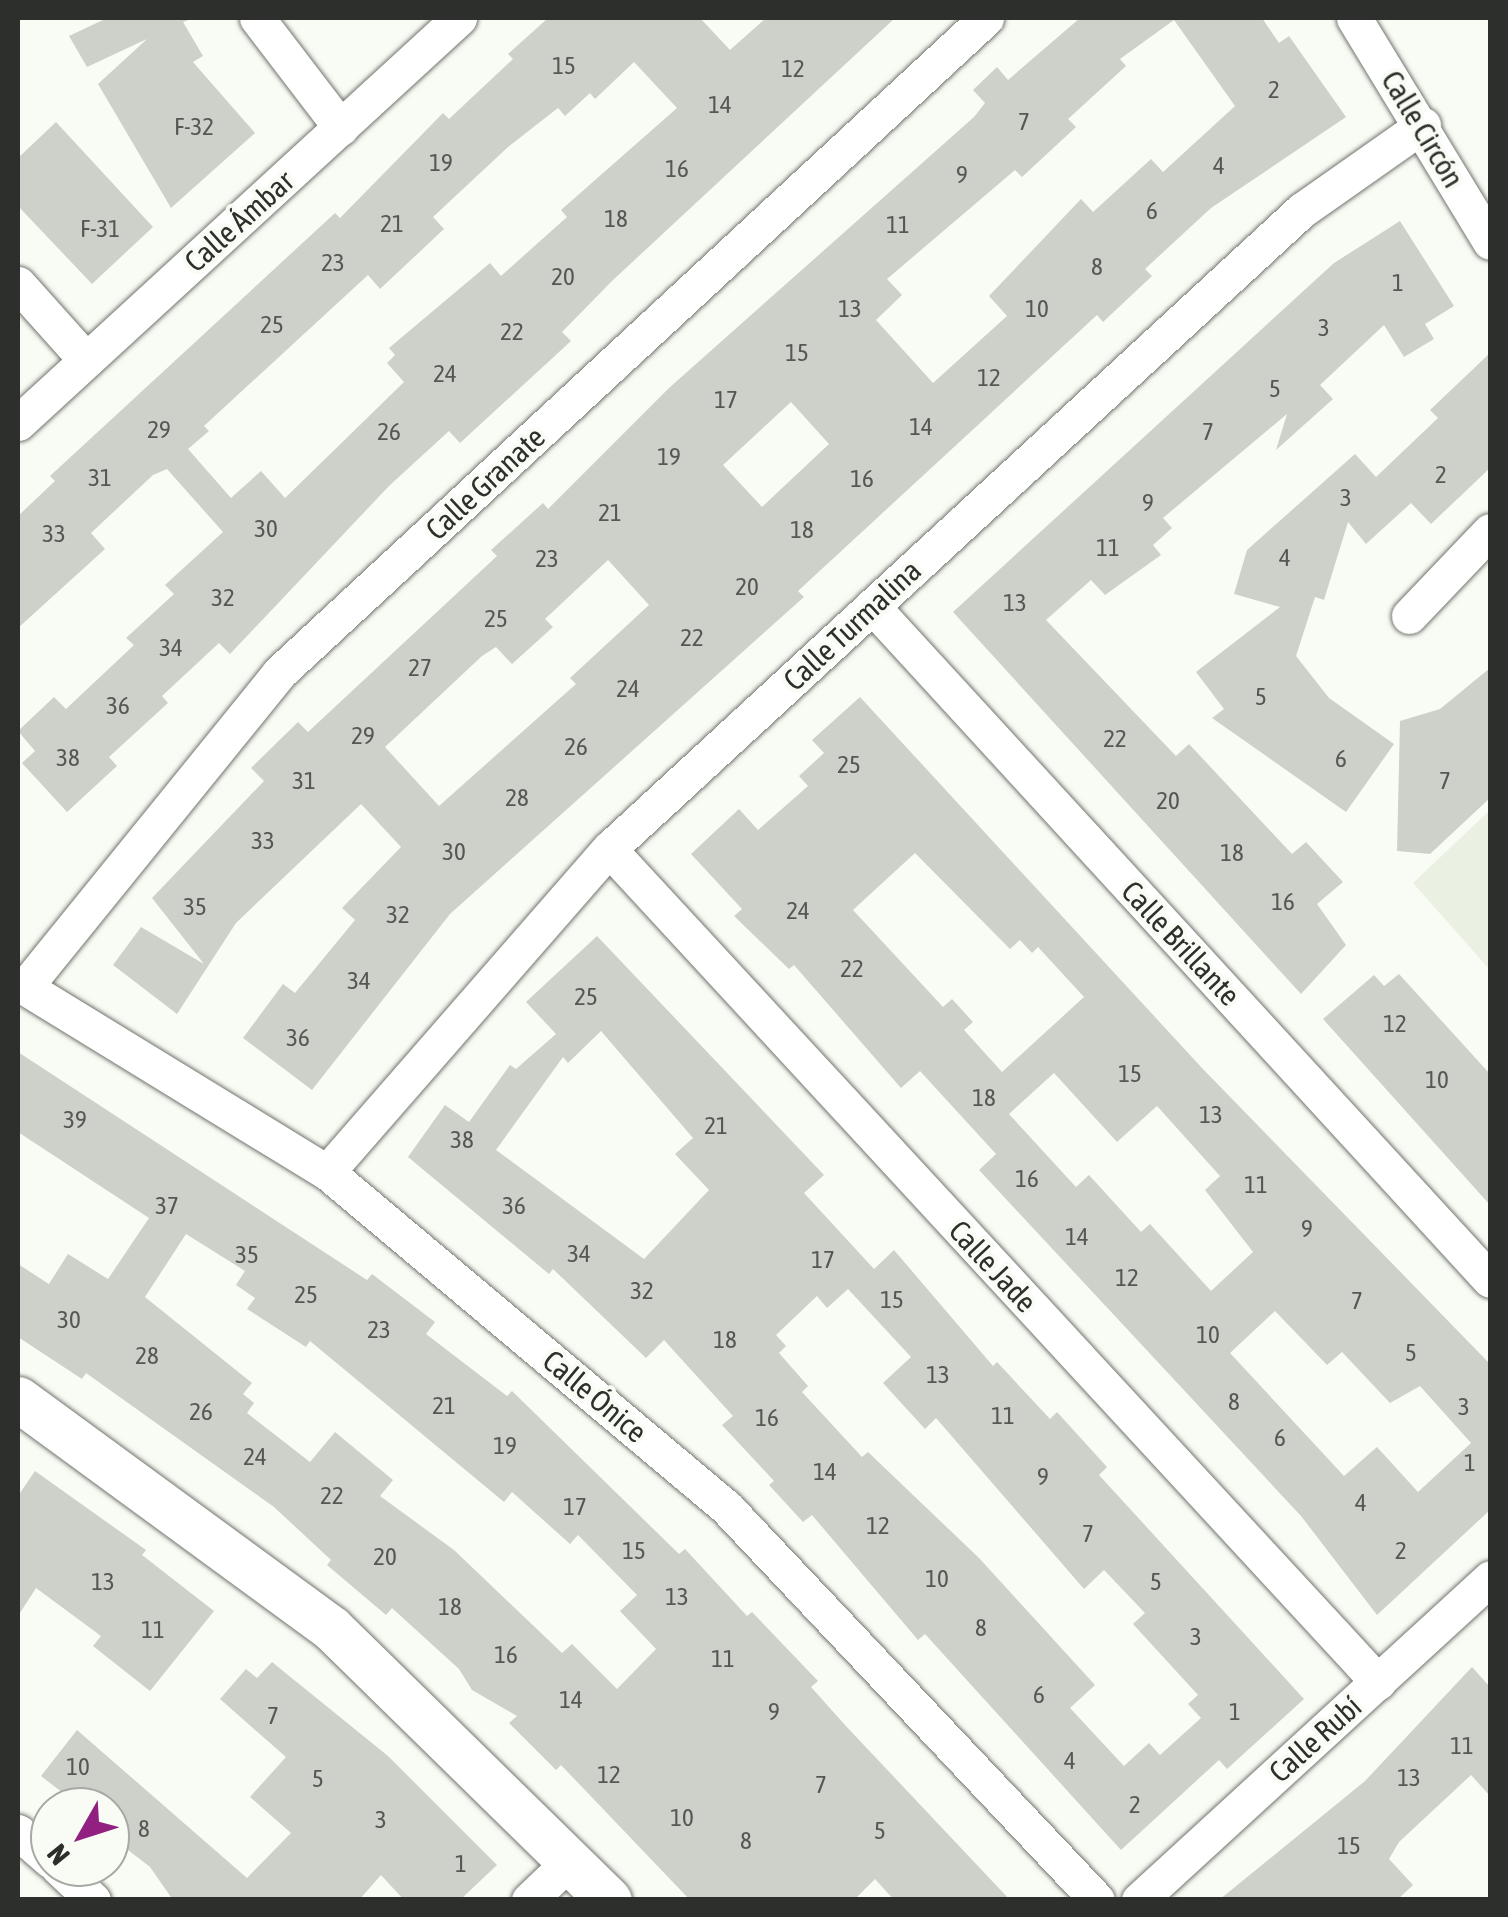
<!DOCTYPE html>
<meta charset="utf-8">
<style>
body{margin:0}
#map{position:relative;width:1508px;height:1917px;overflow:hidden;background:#f8fcf4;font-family:"Asap Condensed",sans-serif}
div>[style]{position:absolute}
.built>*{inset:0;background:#eaf0e2}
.building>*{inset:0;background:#ced1ca}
.roads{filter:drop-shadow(0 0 2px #72756f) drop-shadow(0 0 2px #72756f)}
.minor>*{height:35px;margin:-17.5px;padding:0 17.5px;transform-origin:17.5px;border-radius:17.5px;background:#fff}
.tertiary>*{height:45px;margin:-22.5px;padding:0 22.5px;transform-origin:22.5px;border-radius:22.5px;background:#fff}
span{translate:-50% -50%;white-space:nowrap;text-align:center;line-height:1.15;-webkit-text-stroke:8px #f8fcf4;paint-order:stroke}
.number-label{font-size:25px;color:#555854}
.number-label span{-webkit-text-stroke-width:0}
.street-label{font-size:30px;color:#2d2f2c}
.frame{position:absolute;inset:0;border:20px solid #2d2f2c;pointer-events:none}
.north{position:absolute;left:30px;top:1787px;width:100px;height:100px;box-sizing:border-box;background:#f8fcf4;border:2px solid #a7aaa4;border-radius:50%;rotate:231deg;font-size:28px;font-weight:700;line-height:40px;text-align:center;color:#2d2f2c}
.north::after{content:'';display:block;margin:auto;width:35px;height:45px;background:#912080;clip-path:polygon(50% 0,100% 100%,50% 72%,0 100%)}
</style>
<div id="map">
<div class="built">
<i style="clip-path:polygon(1490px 810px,1490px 970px,1413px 883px)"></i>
</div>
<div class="building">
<i style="clip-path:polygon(107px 18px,194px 18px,183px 22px,203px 56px,193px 62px,255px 133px,171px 208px,98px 84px,147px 39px,87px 67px,69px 36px)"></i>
<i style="clip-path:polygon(evenodd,548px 18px,700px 18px,730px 50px,766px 18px,895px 18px,612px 281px,562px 332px,571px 341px,460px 443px,449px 431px,389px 486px,230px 654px,219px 643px,162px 696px,168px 703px,109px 757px,117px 766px,67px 812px,22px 763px,35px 751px,18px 731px,54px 697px,66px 709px,134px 645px,126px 638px,174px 594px,165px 585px,223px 532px,167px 469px,153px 475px,91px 533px,105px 549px,18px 628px,18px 516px,55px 481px,50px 476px,335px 213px,340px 218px,443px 113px,449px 119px,513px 59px,508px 54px,548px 18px,634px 62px,677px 108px,561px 210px,567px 217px,501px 276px,490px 263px,389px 348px,395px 355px,387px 363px,404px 382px,285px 498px,261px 471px,231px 498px,188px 449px,209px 431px,204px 426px,368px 275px,380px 289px,444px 229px,433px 217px,508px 147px,558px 108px,565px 116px,590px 93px,595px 99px,634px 62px)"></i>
<i style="clip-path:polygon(evenodd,1080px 18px,1262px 18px,1279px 43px,1289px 36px,1346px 117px,1211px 208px,1145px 269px,1152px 276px,1103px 322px,1097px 315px,798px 591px,804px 597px,450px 914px,312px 1090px,243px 1038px,283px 984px,295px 993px,355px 920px,342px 908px,401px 847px,361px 804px,236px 923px,177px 1014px,113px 965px,141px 927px,204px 964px,152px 898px,264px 781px,251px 768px,298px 722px,308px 732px,497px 556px,491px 550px,543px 503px,548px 509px,669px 388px,974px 117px,985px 103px,973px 90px,997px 67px,1008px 80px,1080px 18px,1174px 20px,1235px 106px,1163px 172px,1151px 159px,1093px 212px,1081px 199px,989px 296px,1007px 316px,933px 383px,876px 320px,902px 295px,887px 279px,1015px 170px,1022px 177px,1076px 127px,1068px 119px,1126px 66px,1120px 59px,1174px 20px,1080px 18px,791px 402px,829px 444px,762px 507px,723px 465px,791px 402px,1080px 18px,608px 560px,649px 605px,570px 678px,576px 684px,439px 806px,385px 747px,482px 656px,496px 647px,512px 664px,553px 627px,545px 619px,608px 560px)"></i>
<i style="clip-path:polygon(56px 122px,153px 227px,92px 284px,18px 206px,18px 158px)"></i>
<i style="clip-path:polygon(1400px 221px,1454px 306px,1425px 324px,1434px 339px,1404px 357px,1384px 325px,1320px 385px,1333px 399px,1276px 450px,1287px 414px,1163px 518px,1172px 528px,1153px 545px,1161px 555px,1105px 595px,1091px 580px,1046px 620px,1176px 756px,1189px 744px,1292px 854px,1306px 842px,1343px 882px,1317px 904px,1346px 945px,1301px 994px,953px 612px,1334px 263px)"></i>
<i style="clip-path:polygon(1490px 353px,1490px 468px,1431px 524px,1411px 503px,1366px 544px,1348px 522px,1324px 600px,1315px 597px,1296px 656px,1329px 698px,1394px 744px,1346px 812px,1212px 718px,1224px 709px,1196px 672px,1280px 607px,1234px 594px,1247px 550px,1355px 454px,1376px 477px,1438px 418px,1430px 410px)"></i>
<i style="clip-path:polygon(1490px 668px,1490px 798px,1430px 854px,1397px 851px,1400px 721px,1440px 709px)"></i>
<i style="clip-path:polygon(evenodd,860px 697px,1202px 1068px,1490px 1364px,1490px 1510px,1377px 1615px,1301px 1516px,979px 1170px,996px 1154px,920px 1071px,901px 1088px,794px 965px,789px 969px,734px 916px,742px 909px,691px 854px,739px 809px,758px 830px,808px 786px,799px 776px,824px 753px,812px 740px,860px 697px,915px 853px,1010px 949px,1020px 940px,1032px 953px,1038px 947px,1084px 997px,1002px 1072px,964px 1030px,973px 1022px,952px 999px,943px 1007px,853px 910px,915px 853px,860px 697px,1054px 1073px,1117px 1142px,1157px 1106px,1220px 1176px,1205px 1190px,1253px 1252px,1211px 1291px,1150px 1224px,1141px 1232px,1089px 1175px,1076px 1187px,1009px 1114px,1054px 1073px,860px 697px,1275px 1311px,1327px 1365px,1342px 1352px,1390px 1403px,1420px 1386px,1471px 1443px,1418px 1492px,1377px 1447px,1344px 1476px,1230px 1353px,1275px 1311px)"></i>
<i style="clip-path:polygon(evenodd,597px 936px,824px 1175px,804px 1193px,874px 1269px,894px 1250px,993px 1366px,997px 1362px,1050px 1419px,1057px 1412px,1107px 1467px,1099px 1475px,1304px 1699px,1227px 1769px,1219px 1760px,1121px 1850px,925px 1634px,918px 1640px,812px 1515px,803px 1522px,769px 1485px,774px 1481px,722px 1425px,733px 1416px,664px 1340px,646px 1358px,553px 1269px,549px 1274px,408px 1157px,445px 1105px,469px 1122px,510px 1065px,516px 1069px,556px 1034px,526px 1002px,597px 936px,601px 1031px,693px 1138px,675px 1154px,709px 1190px,644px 1259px,496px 1150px,563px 1057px,568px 1063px,601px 1031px,597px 936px,848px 1289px,911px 1357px,883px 1383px,925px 1429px,936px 1418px,1084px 1589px,1104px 1570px,1145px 1613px,1133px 1624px,1198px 1695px,1188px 1704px,1201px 1718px,1160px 1755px,1149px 1743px,1124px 1766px,1070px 1708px,1095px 1685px,979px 1558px,868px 1452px,862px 1457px,802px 1392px,808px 1386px,779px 1353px,786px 1346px,776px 1335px,817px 1296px,827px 1308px,848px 1289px)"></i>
<i style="clip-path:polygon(1399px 974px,1490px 1074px,1490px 1205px,1323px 1019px,1374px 975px,1384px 986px)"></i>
<i style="clip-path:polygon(evenodd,18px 1052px,367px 1280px,372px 1274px,435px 1322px,426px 1334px,507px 1396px,512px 1391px,679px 1554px,685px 1549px,747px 1616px,752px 1612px,818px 1681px,811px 1687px,845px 1725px,1010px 1900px,894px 1900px,875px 1879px,854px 1900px,690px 1900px,561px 1765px,556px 1770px,509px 1723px,517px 1716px,472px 1690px,459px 1669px,392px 1608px,386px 1615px,327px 1565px,331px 1560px,274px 1507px,86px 1373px,82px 1379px,18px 1337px,18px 1264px,49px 1284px,68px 1254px,108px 1279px,149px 1218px,18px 1132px,18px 1052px,186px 1234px,245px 1271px,236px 1285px,255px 1298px,247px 1309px,306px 1347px,310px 1341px,504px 1502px,512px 1492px,570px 1544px,578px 1535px,637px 1595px,620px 1611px,656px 1649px,617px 1689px,572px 1644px,562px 1653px,454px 1550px,380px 1496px,393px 1480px,335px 1432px,310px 1462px,247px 1413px,254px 1403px,243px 1394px,252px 1383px,145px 1297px,186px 1234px)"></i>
<i style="clip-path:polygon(35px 1471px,146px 1550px,142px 1555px,214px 1611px,150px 1691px,93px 1646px,101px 1636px,36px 1588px,18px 1616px,18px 1496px)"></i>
<i style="clip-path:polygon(272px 1662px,388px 1756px,497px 1865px,460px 1900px,404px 1900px,381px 1875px,359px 1900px,173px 1900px,150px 1867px,110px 1836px,110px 1807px,81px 1807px,41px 1776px,77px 1730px,247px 1878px,291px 1833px,250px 1797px,286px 1757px,220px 1699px,246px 1669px,257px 1678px)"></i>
<i style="clip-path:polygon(1472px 1667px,1490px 1687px,1490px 1796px,1471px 1775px,1399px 1842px,1389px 1859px,1413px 1885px,1397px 1900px,1219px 1900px,1365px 1781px)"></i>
</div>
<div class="roads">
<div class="minor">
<i style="left:257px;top:18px;width:138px;rotate:52.6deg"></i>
<i style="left:1354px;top:18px;width:262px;rotate:58.7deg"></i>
<i style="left:18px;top:284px;width:102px;rotate:48.2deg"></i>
<i style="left:18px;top:423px;width:599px;rotate:-42.56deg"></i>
<i style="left:872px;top:606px;width:914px;rotate:47.48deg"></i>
<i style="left:1409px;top:616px;width:117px;rotate:-46.4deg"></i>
<i style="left:609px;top:849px;width:1134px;rotate:47.29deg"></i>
<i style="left:18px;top:983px;width:362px;rotate:31.5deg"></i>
<i style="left:327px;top:1172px;width:521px;rotate:40.02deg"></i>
<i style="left:726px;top:1507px;width:540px;rotate:46.65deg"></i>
<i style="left:25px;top:987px;width:404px;rotate:-51deg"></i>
<i style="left:279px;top:673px;width:964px;rotate:-42.81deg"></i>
<i style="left:327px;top:1172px;width:429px;rotate:-48.9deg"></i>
<i style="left:609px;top:849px;width:943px;rotate:-42.68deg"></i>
<i style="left:1302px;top:210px;width:148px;rotate:-35.1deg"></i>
<i style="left:18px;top:1832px;width:43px;rotate:41.2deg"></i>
<i style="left:58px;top:1867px;width:48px;rotate:43.3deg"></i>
<i style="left:529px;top:1900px;width:59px;rotate:-43.6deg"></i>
<i style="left:1139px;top:1900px;width:476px;rotate:-42.5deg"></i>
</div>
<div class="tertiary">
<i style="left:18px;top:1399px;width:388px;rotate:36.2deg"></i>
<i style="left:331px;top:1628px;width:389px;rotate:44.4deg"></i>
</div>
</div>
<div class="number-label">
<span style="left:564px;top:65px">15</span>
<span style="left:793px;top:68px">12</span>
<span style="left:1274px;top:89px">2</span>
<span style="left:720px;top:104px">14</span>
<span style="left:1024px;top:121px">7</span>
<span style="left:194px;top:126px">F-32</span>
<span style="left:441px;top:162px">19</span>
<span style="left:1219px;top:165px">4</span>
<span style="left:677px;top:168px">16</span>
<span style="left:962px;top:174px">9</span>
<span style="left:1152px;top:210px">6</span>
<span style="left:616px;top:218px">18</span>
<span style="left:392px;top:223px">21</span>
<span style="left:898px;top:224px">11</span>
<span style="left:100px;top:228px">F-31</span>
<span style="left:333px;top:262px">23</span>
<span style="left:1097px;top:266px">8</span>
<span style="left:563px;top:276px">20</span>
<span style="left:1398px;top:282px">1</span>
<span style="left:850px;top:308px">13</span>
<span style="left:1037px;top:308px">10</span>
<span style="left:272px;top:324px">25</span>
<span style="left:1324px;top:327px">3</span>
<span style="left:512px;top:331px">22</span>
<span style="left:797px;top:352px">15</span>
<span style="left:445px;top:373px">24</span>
<span style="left:989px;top:377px">12</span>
<span style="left:1275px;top:388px">5</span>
<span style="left:726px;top:399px">17</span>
<span style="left:921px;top:426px">14</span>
<span style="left:159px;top:429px">29</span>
<span style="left:389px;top:431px">26</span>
<span style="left:1208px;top:431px">7</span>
<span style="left:669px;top:456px">19</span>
<span style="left:1441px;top:474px">2</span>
<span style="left:100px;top:477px">31</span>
<span style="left:862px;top:478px">16</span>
<span style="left:1346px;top:497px">3</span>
<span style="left:1148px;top:502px">9</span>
<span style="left:610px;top:512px">21</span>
<span style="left:266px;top:528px">30</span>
<span style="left:802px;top:529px">18</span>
<span style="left:54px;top:533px">33</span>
<span style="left:1108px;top:547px">11</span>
<span style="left:1285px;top:557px">4</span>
<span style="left:547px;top:558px">23</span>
<span style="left:747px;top:586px">20</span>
<span style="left:223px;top:597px">32</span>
<span style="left:1015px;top:602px">13</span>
<span style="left:496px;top:618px">25</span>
<span style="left:692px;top:637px">22</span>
<span style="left:171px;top:647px">34</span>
<span style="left:420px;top:667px">27</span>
<span style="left:628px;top:688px">24</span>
<span style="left:1261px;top:696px">5</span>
<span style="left:118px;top:705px">36</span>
<span style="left:363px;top:735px">29</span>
<span style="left:1115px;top:738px">22</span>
<span style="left:576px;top:746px">26</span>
<span style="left:68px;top:757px">38</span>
<span style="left:1341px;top:758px">6</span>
<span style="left:849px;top:764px">25</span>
<span style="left:304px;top:780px">31</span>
<span style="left:1445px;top:780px">7</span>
<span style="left:517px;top:797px">28</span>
<span style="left:1168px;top:800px">20</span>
<span style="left:263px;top:840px">33</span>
<span style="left:454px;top:851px">30</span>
<span style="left:1232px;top:852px">18</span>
<span style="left:1283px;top:901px">16</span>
<span style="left:195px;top:906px">35</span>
<span style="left:798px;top:910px">24</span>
<span style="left:398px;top:914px">32</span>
<span style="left:852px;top:968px">22</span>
<span style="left:359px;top:980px">34</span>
<span style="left:586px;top:996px">25</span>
<span style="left:1395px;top:1023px">12</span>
<span style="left:298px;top:1037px">36</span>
<span style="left:1130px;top:1073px">15</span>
<span style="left:1437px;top:1079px">10</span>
<span style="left:984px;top:1097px">18</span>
<span style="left:1211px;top:1114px">13</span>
<span style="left:75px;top:1119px">39</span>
<span style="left:716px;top:1125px">21</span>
<span style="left:462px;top:1139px">38</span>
<span style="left:1027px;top:1178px">16</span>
<span style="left:1256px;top:1184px">11</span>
<span style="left:167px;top:1205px">37</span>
<span style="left:514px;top:1205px">36</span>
<span style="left:1307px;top:1228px">9</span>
<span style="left:1077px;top:1236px">14</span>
<span style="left:579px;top:1253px">34</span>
<span style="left:247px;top:1254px">35</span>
<span style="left:823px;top:1259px">17</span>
<span style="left:1127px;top:1277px">12</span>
<span style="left:642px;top:1290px">32</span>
<span style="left:306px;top:1294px">25</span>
<span style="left:892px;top:1299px">15</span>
<span style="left:1357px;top:1300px">7</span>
<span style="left:69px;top:1319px">30</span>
<span style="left:379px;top:1329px">23</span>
<span style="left:1208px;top:1334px">10</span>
<span style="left:725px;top:1339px">18</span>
<span style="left:1411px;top:1352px">5</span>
<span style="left:147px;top:1355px">28</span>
<span style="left:938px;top:1374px">13</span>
<span style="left:1234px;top:1401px">8</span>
<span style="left:444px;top:1405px">21</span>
<span style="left:1464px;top:1406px">3</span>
<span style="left:201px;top:1411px">26</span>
<span style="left:1003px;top:1415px">11</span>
<span style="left:767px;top:1417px">16</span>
<span style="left:1280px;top:1437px">6</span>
<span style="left:505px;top:1445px">19</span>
<span style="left:255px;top:1456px">24</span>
<span style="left:1470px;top:1462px">1</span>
<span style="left:825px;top:1471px">14</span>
<span style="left:1043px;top:1476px">9</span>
<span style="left:332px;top:1495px">22</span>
<span style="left:1361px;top:1502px">4</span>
<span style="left:575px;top:1506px">17</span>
<span style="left:878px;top:1525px">12</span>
<span style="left:1088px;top:1533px">7</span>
<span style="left:634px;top:1550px">15</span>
<span style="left:1401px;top:1550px">2</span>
<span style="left:385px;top:1556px">20</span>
<span style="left:937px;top:1578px">10</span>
<span style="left:103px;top:1581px">13</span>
<span style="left:1156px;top:1581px">5</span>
<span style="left:677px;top:1596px">13</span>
<span style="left:450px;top:1606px">18</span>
<span style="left:981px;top:1627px">8</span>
<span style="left:153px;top:1629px">11</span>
<span style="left:1196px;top:1636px">3</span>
<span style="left:506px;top:1654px">16</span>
<span style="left:723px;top:1658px">11</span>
<span style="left:1039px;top:1694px">6</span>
<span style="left:571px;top:1699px">14</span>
<span style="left:774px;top:1711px">9</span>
<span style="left:1235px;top:1711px">1</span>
<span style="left:273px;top:1715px">7</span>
<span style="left:1462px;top:1745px">11</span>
<span style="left:1070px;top:1760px">4</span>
<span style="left:78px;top:1766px">10</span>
<span style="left:609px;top:1774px">12</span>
<span style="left:1409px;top:1777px">13</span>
<span style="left:318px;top:1778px">5</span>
<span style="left:821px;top:1784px">7</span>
<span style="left:1135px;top:1804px">2</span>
<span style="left:682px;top:1817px">10</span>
<span style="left:381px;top:1819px">3</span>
<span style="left:144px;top:1828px">8</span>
<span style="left:880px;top:1830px">5</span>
<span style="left:746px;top:1840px">8</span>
<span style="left:1349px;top:1845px">15</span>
<span style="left:461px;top:1863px">1</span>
</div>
<div class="street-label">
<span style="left:1423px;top:129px;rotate:59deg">Calle Circón</span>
<span style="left:239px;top:221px;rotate:-42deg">Calle Ámbar</span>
<span style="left:485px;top:483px;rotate:-43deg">Calle Granate</span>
<span style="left:852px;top:625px;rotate:-43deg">Calle Turmalina</span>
<span style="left:1181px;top:943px;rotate:47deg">Calle Brillante</span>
<span style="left:993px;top:1266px;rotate:47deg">Calle Jade</span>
<span style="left:595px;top:1396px;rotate:40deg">Calle Ónice</span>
<span style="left:1315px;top:1739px;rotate:-42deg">Calle Rubí</span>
</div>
<div class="frame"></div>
<div class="north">N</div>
</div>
